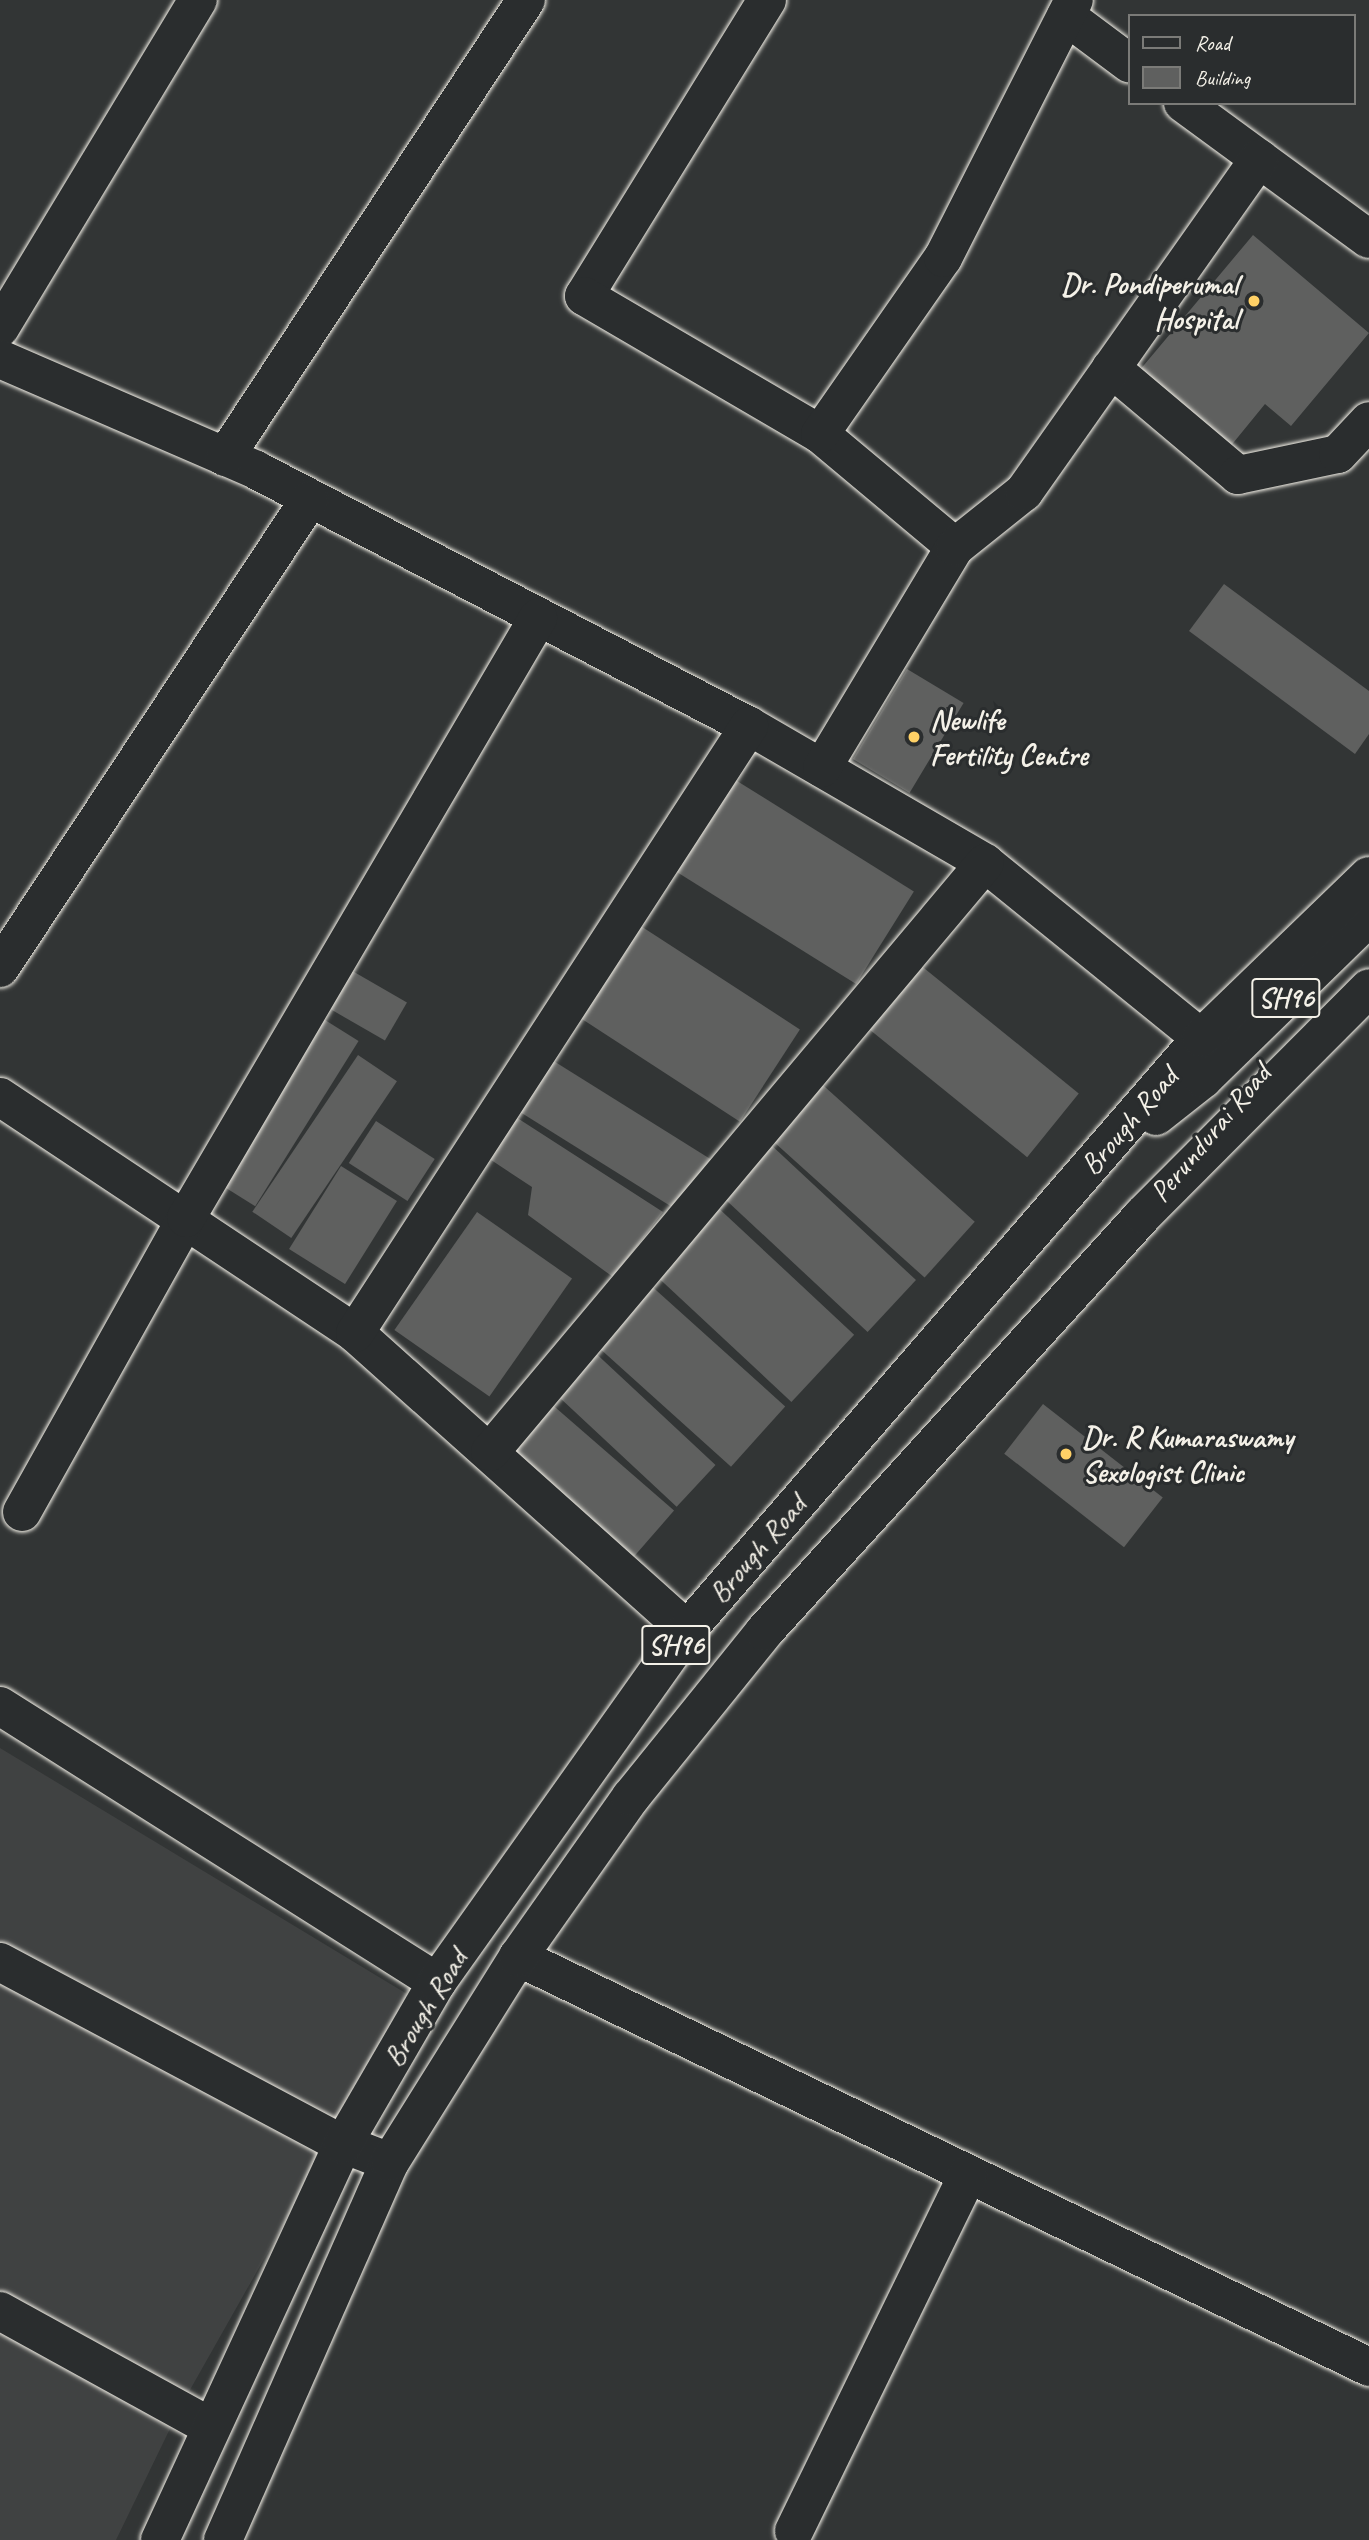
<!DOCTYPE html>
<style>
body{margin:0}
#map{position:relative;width:1369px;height:2540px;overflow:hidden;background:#323535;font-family:Caveat,sans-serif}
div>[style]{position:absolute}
.built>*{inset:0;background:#404242}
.building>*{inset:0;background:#5f605f;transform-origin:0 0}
.roads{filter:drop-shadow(0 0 2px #f4f1e8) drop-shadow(0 0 2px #f4f1e8)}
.minor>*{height:38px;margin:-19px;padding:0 19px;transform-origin:19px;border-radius:19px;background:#2a2d2e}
.major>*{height:38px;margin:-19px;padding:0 19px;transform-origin:19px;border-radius:19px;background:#2a2d2e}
.dots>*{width:19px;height:19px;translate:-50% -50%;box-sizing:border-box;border:4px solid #2a2d2e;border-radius:50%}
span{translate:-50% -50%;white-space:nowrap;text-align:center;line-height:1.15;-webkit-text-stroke:6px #2a2d2e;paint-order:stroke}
.shield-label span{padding:2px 5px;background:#2a2d2e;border:2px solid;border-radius:5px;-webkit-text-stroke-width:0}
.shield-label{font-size:28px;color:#f4f1e8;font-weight:700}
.poi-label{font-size:30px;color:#f4f1e8;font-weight:700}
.right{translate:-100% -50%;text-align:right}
.left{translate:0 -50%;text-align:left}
.street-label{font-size:30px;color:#f4f1e8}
.legend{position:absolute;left:1128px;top:14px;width:228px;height:91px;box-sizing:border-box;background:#2a2d2e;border:2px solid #7b7b78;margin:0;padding:9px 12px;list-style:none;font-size:21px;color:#f4f1e8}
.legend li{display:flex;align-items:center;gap:14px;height:35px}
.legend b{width:35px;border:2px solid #7b7b78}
</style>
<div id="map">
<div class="built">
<i style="clip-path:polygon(0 1748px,412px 1997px,182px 2404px,116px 2540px,0 2540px)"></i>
</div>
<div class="building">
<i style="clip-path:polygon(1253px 235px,1369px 333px,1291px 426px,1265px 404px,1225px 453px,1134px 377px)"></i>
<i style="clip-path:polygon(1224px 584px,1369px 691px,1369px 734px,1355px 754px,1189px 631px)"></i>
<i style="left:907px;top:669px;width:66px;height:105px;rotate:31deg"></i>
<i style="left:729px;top:776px;width:218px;height:109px;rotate:32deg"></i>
<i style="left:633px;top:921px;width:199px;height:110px;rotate:33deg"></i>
<i style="left:914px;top:960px;width:212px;height:82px;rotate:39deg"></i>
<i style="left:342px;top:965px;width:75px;height:44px;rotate:30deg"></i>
<i style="left:317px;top:1015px;width:49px;height:195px;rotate:32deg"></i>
<i style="left:358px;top:1055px;width:47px;height:189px;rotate:34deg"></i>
<i style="left:544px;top:1055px;width:199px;height:61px;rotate:32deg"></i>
<i style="left:815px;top:1078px;width:215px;height:75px;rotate:42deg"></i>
<i style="clip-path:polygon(508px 1112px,663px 1212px,613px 1277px,528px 1215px,532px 1187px,479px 1152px)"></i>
<i style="left:376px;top:1121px;width:70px;height:50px;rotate:33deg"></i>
<i style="left:769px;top:1143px;width:201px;height:71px;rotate:43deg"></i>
<i style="left:341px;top:1166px;width:66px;height:98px;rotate:32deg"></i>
<i style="left:713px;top:1203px;width:193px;height:92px;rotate:43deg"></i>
<i style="left:477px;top:1212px;width:116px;height:144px;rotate:35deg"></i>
<i style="left:647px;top:1282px;width:186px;height:81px;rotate:42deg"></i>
<i style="left:589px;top:1347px;width:173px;height:57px;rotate:43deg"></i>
<i style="left:548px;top:1401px;width:167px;height:62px;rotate:41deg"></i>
<i style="left:1043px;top:1404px;width:152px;height:63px;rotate:38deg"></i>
</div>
<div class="roads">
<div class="minor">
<i style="left:767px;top:0;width:348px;rotate:121.7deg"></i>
<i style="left:584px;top:296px;width:273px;rotate:30.3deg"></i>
<i style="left:820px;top:434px;width:176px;rotate:39.9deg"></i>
<i style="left:1066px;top:16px;width:79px;rotate:36.7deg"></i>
<i style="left:1183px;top:103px;width:230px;rotate:36.2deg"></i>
<i style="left:0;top:328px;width:383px;rotate:-58.9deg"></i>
<i style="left:0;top:359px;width:279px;rotate:23.4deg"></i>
<i style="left:256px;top:470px;width:556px;rotate:27.44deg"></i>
<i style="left:749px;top:726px;width:273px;rotate:30.1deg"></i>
<i style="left:985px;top:863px;width:278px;rotate:39deg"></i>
<i style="left:1111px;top:368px;width:166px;rotate:40.1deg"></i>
<i style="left:1238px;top:475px;width:102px;rotate:-11.9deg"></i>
<i style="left:1338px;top:454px;width:45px;rotate:-46.8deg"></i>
<i style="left:820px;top:434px;width:215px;rotate:-55.1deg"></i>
<i style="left:943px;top:258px;width:289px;rotate:-63.1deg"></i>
<i style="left:225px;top:457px;width:547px;rotate:-56.63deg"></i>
<i style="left:822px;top:768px;width:258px;rotate:-59deg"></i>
<i style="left:955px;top:547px;width:88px;rotate:-38.6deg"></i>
<i style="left:1024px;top:492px;width:408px;rotate:-54.8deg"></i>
<i style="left:0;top:968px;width:561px;rotate:-56.56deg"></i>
<i style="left:0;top:1097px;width:426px;rotate:33.6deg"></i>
<i style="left:355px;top:1333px;width:445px;rotate:41.8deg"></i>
<i style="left:355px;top:1333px;width:724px;rotate:-57.01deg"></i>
<i style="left:490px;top:1452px;width:769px;rotate:-49.96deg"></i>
<i style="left:22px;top:1512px;width:337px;rotate:-60.8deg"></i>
<i style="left:186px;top:1218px;width:696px;rotate:-59.6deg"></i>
<i style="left:0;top:1706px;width:517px;rotate:32.28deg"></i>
<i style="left:518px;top:1957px;width:945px;rotate:25.72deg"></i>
<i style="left:0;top:1962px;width:388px;rotate:28deg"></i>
<i style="left:343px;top:2144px;width:50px;rotate:21deg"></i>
<i style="left:0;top:2311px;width:239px;rotate:28.8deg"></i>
<i style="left:794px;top:2531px;width:397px;rotate:-64deg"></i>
</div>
<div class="major">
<i style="left:1156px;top:1116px;width:60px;rotate:-38.2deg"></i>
<i style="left:1203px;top:1079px;width:232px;rotate:-44.3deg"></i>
<i style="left:160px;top:2540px;width:436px;rotate:-65.2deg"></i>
<i style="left:343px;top:2144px;width:187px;rotate:-59.9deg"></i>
<i style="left:437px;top:1982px;width:432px;rotate:-54.6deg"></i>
<i style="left:687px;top:1630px;width:784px;rotate:-49.03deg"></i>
<i style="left:1201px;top:1038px;width:233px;rotate:-44deg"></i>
<i style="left:223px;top:2540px;width:413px;rotate:-66.2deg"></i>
<i style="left:390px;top:2162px;width:242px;rotate:-58deg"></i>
<i style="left:518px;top:1957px;width:196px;rotate:-54.8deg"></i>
<i style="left:631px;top:1797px;width:212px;rotate:-51.1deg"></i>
<i style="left:764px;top:1632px;width:563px;rotate:-47.73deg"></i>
<i style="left:1143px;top:1215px;width:320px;rotate:-45.1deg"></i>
</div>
</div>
<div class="dots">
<i style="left:1254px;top:301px;background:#ffd166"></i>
<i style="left:914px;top:737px;background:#ffd166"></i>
<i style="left:1066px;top:1454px;background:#ffd166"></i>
</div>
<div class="shield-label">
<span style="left:1286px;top:998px">SH96</span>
<span style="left:676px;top:1645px">SH96</span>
</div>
<div class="poi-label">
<span class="right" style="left:1238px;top:301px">Dr. Pondiperumal<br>Hospital</span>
<span class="left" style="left:930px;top:737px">Newlife<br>Fertility Centre</span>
<span class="left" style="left:1082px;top:1454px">Dr. R Kumaraswamy<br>Sexologist Clinic</span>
</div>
<div class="street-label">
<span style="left:1129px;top:1121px;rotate:-49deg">Brough Road</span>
<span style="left:1210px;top:1133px;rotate:-50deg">Perundurai Road</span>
<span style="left:757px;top:1549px;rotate:-49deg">Brough Road</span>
<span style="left:425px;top:2008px;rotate:-58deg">Brough Road</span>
</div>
<ul class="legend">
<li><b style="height:9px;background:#2a2d2e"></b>Road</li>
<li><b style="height:19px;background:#5f605f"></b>Building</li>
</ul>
</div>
